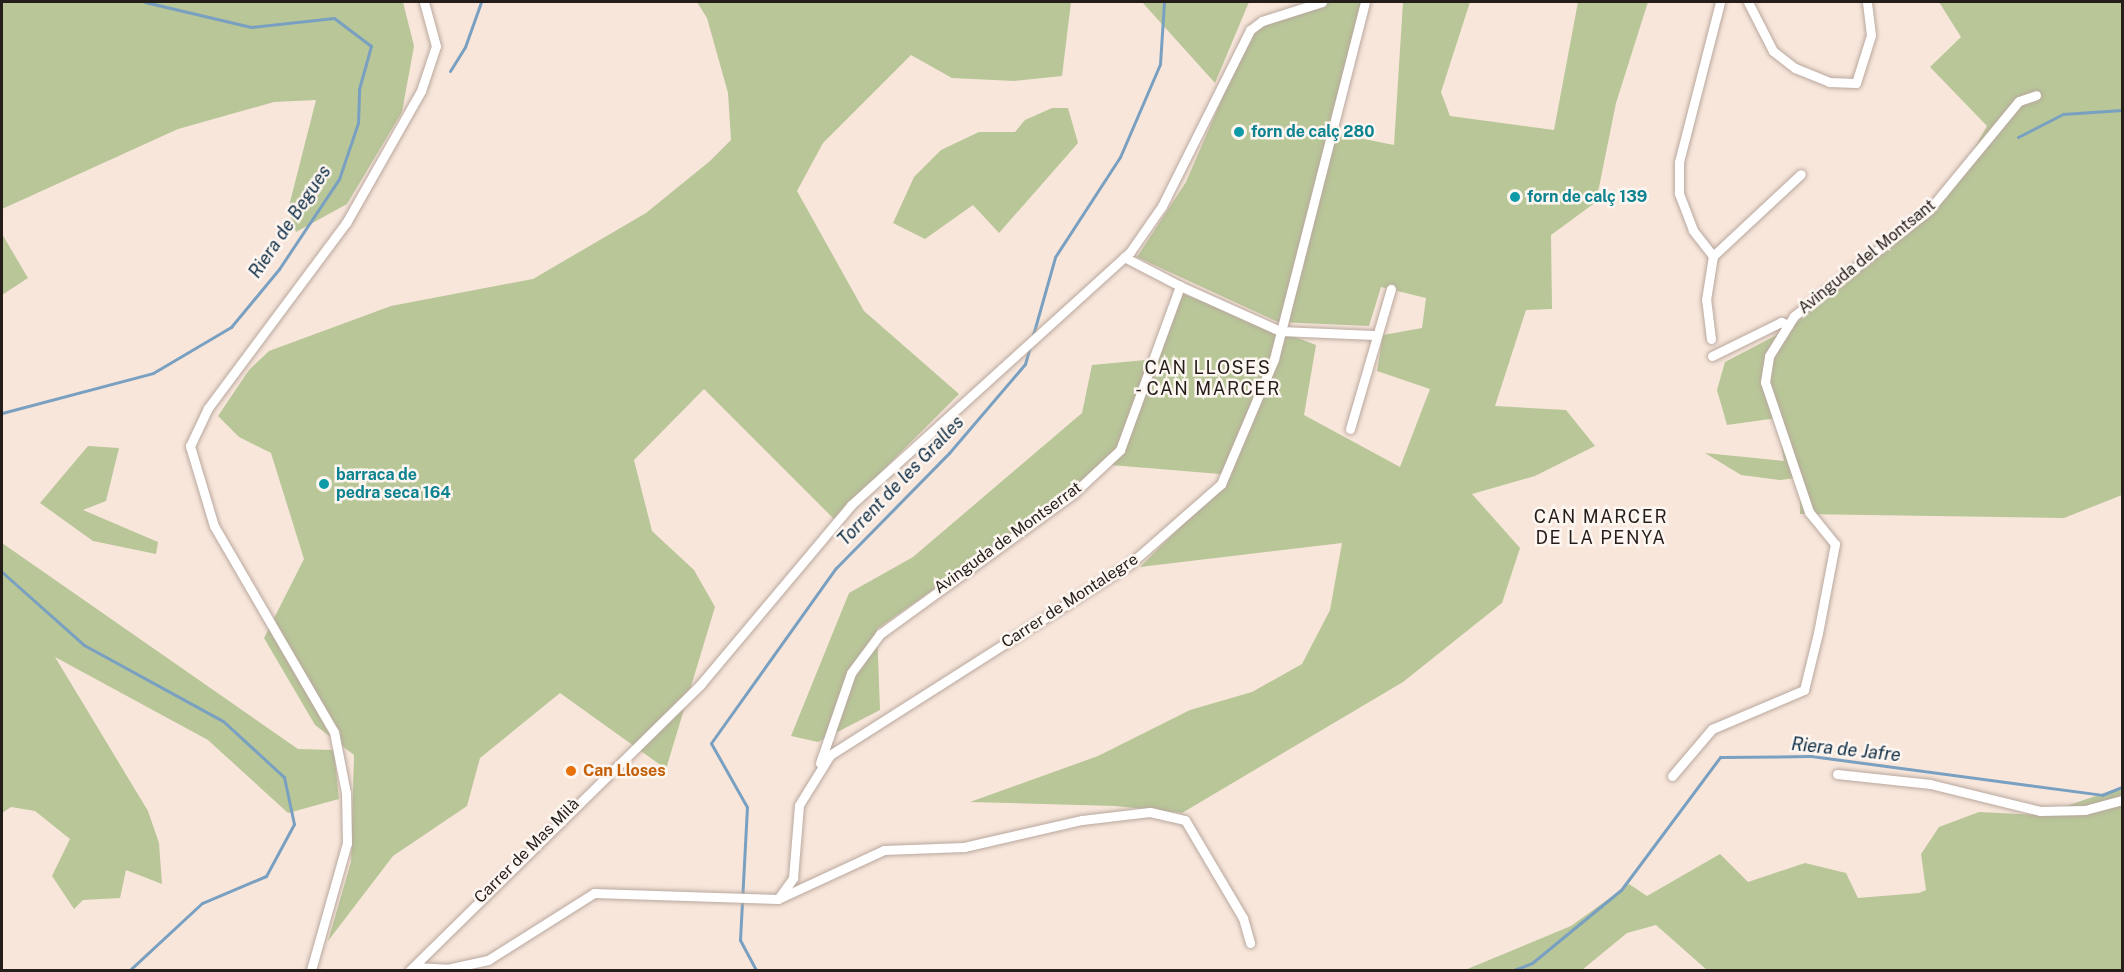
<!DOCTYPE html>
<meta charset="utf-8">
<style>
body{margin:0}
#map{position:relative;width:2124px;height:972px;overflow:hidden;background:#f8e6db;font-family:"Public Sans",sans-serif}
div>[style]{position:absolute}
.green>*{inset:0;background:#b8c698}
.stream>*{height:3px;margin:-1.5px;padding:0 1.5px;transform-origin:1.5px;border-radius:1.5px;background:#79a0c1}
.roads{filter:drop-shadow(0 0 2px #b9a89e) drop-shadow(0 0 2px #b9a89e)}
.minor>*{height:9px;margin:-4.5px;padding:0 4.5px;transform-origin:4.5px;border-radius:4.5px;background:#fff}
.dots>*{width:16px;height:16px;translate:-50% -50%;box-sizing:border-box;border:3px solid #fdf6f1;border-radius:50%}
span{translate:-50% -50%;white-space:nowrap;text-align:center;line-height:1.15;-webkit-text-stroke:5px #fdf6f1;paint-order:stroke}
.culture-label{font-size:16px;color:#0d838f;font-weight:700}
.left{translate:0 -50%;text-align:left}
.street-label{font-size:16px;color:#241d19}
.food-label{font-size:16px;color:#c56008;font-weight:700}
.water-label{font-size:18px;color:#0e2d44;font-style:italic}
.neighbourhood-label{font-size:18px;color:#241d19;letter-spacing:1.5px}
.frame{position:absolute;inset:0;border:3px solid #241d19;pointer-events:none}
</style>
<div id="map">
<div class="green">
<i style="clip-path:polygon(2px 2px,403px 2px,414px 46px,402px 112px,347px 204px,296px 232px,288px 210px,316px 100px,274px 102px,178px 129px,2px 209px)"></i>
<i style="clip-path:polygon(697px 2px,1071px 2px,1062px 76px,1014px 81px,952px 78px,911px 55px,823px 143px,797px 191px,864px 311px,959px 394px,834px 519px,704px 389px,634px 460px,652px 531px,694px 570px,715px 607px,666px 769px,560px 693px,480px 758px,467px 806px,393px 856px,328px 941px,351px 862px,354px 755px,315px 725px,264px 638px,304px 559px,271px 453px,239px 437px,218px 416px,249px 370px,269px 351px,391px 306px,533px 279px,646px 213px,710px 161px,731px 140px,728px 93px,707px 18px)"></i>
<i style="clip-path:polygon(1142px 2px,1249px 2px,1215px 83px)"></i>
<i style="clip-path:polygon(1361px 2px,1329px 132px,1394px 145px,1403px 2px,1470px 2px,1441px 92px,1450px 116px,1554px 130px,1578px 2px,1648px 2px,1616px 103px,1596px 202px,1551px 235px,1552px 309px,1526px 310px,1495px 406px,1566px 410px,1595px 446px,1535px 476px,1472px 494px,1520px 548px,1502px 603px,1403px 682px,1182px 813px,1115px 806px,970px 802px,1098px 756px,1190px 710px,1252px 692px,1302px 664px,1330px 610px,1342px 543px,1140px 567px,1232px 475px,1111px 465px,877px 629px,880px 710px,818px 742px,791px 736px,849px 593px,913px 557px,1082px 413px,1092px 365px,1156px 359px,1181px 293px,1316px 345px,1304px 415px,1400px 467px,1430px 389px,1377px 371px,1383px 335px,1422px 328px,1426px 298px,1381px 287px,1369px 326px,1278px 322px,1137px 257px,1186px 182px,1252px 29px,1325px 3px)"></i>
<i style="clip-path:polygon(1939px 2px,2122px 2px,2122px 495px,2064px 518px,1800px 514px,1801px 477px,1781px 480px,1741px 475px,1705px 453px,1784px 461px,1777px 418px,1727px 425px,1717px 390px,1725px 362px,1792px 327px,1846px 274px,1876px 259px,1914px 218px,1947px 198px,1987px 126px,1930px 67px,1961px 37px)"></i>
<i style="clip-path:polygon(1052px 108px,1068px 108px,1078px 143px,999px 233px,973px 205px,925px 239px,893px 223px,914px 177px,941px 150px,979px 132px,1015px 132px,1025px 120px)"></i>
<i style="clip-path:polygon(2px 234px,28px 278px,2px 295px)"></i>
<i style="clip-path:polygon(88px 446px,119px 448px,106px 501px,83px 510px,158px 542px,156px 554px,93px 541px,40px 503px)"></i>
<i style="clip-path:polygon(2px 543px,298px 749px,334px 750px,339px 799px,288px 813px,208px 740px,55px 657px,148px 811px,159px 843px,162px 884px,126px 870px,120px 898px,83px 900px,74px 909px,52px 876px,70px 839px,35px 811px,11px 807px,2px 813px)"></i>
<i style="clip-path:polygon(2122px 787px,2122px 970px,1707px 970px,1656px 925px,1627px 933px,1582px 970px,1465px 970px,1571px 926px,1629px 884px,1647px 896px,1720px 854px,1748px 882px,1805px 863px,1846px 873px,1858px 898px,1919px 893px,1926px 890px,1921px 854px,1939px 827px,1979px 812px,2040px 815px)"></i>
</div>
<div class="stream">
<i style="left:450px;top:71px;width:28px;rotate:-58deg"></i>
<i style="left:465px;top:47px;width:48px;rotate:-70.4deg"></i>
<i style="left:2018px;top:137px;width:51px;rotate:-27.1deg"></i>
<i style="left:2063px;top:114px;width:59px;rotate:-3.9deg"></i>
<i style="left:1033px;top:335px;width:81px;rotate:-74.2deg"></i>
<i style="left:1055px;top:257px;width:119px;rotate:-57deg"></i>
<i style="left:1120px;top:157px;width:101px;rotate:-66.7deg"></i>
<i style="left:1160px;top:64px;width:62px;rotate:-86.3deg"></i>
<i style="left:2px;top:413px;width:156px;rotate:-14.8deg"></i>
<i style="left:153px;top:373px;width:91px;rotate:-30.5deg"></i>
<i style="left:231px;top:327px;width:75px;rotate:-50.4deg"></i>
<i style="left:279px;top:269px;width:108px;rotate:-56.3deg"></i>
<i style="left:339px;top:179px;width:59px;rotate:-71.3deg"></i>
<i style="left:358px;top:123px;width:34px;rotate:-88deg"></i>
<i style="left:359px;top:89px;width:45px;rotate:-74.4deg"></i>
<i style="left:371px;top:46px;width:46px;rotate:-142.9deg"></i>
<i style="left:334px;top:18px;width:83px;rotate:173.8deg"></i>
<i style="left:251px;top:27px;width:109px;rotate:-166.7deg"></i>
<i style="left:2px;top:572px;width:110px;rotate:41.7deg"></i>
<i style="left:84px;top:645px;width:158px;rotate:28.7deg"></i>
<i style="left:223px;top:721px;width:83px;rotate:42.6deg"></i>
<i style="left:284px;top:777px;width:48px;rotate:78deg"></i>
<i style="left:294px;top:824px;width:59px;rotate:118.3deg"></i>
<i style="left:266px;top:876px;width:69px;rotate:157.1deg"></i>
<i style="left:202px;top:903px;width:98px;rotate:137.1deg"></i>
<i style="left:756px;top:970px;width:34px;rotate:-118deg"></i>
<i style="left:740px;top:940px;width:133px;rotate:-87deg"></i>
<i style="left:747px;top:807px;width:73px;rotate:-119.4deg"></i>
<i style="left:711px;top:743px;width:215px;rotate:-54.5deg"></i>
<i style="left:836px;top:568px;width:161px;rotate:-45.5deg"></i>
<i style="left:949px;top:453px;width:117px;rotate:-49.5deg"></i>
<i style="left:1025px;top:364px;width:18px;rotate:-74deg"></i>
<i style="left:810px;top:970px;width:20px"></i>
<i style="left:1514px;top:970px;width:19px;rotate:-21deg"></i>
<i style="left:1532px;top:963px;width:115px;rotate:-39.4deg"></i>
<i style="left:1621px;top:890px;width:166px;rotate:-53.3deg"></i>
<i style="left:1720px;top:757px;width:91px;rotate:-0.6deg"></i>
<i style="left:1811px;top:756px;width:294px;rotate:7.6deg"></i>
<i style="left:2102px;top:795px;width:22px;rotate:-22deg"></i>
</div>
<div class="roads">
<div class="minor">
<i style="left:1748px;top:2px;width:55px;rotate:63deg"></i>
<i style="left:1773px;top:51px;width:28px;rotate:38deg"></i>
<i style="left:1795px;top:68px;width:37px;rotate:22deg"></i>
<i style="left:1829px;top:82px;width:27px;rotate:2deg"></i>
<i style="left:1856px;top:83px;width:50px;rotate:-72.6deg"></i>
<i style="left:1871px;top:35px;width:33px;rotate:-97deg"></i>
<i style="left:1713px;top:256px;width:33px;rotate:-128deg"></i>
<i style="left:1693px;top:230px;width:40px;rotate:-111deg"></i>
<i style="left:1679px;top:193px;width:31px;rotate:-90deg"></i>
<i style="left:1679px;top:162px;width:165px;rotate:-75.6deg"></i>
<i style="left:1180px;top:286px;width:110px;rotate:24.2deg"></i>
<i style="left:1280px;top:331px;width:94px;rotate:2.4deg"></i>
<i style="left:1711px;top:339px;width:39px;rotate:-97deg"></i>
<i style="left:1706px;top:300px;width:45px;rotate:-81deg"></i>
<i style="left:1713px;top:256px;width:120px;rotate:-43deg"></i>
<i style="left:1712px;top:356px;width:77px;rotate:-26.2deg"></i>
<i style="left:1781px;top:322px;width:8px;rotate:23deg"></i>
<i style="left:1350px;top:429px;width:146px;rotate:-73.7deg"></i>
<i style="left:820px;top:763px;width:95px;rotate:-71deg"></i>
<i style="left:851px;top:673px;width:49px;rotate:-53.4deg"></i>
<i style="left:880px;top:634px;width:240px;rotate:-36deg"></i>
<i style="left:1074px;top:493px;width:63px;rotate:-43.1deg"></i>
<i style="left:1120px;top:450px;width:175px;rotate:-69.9deg"></i>
<i style="left:1180px;top:286px;width:63px;rotate:-152.6deg"></i>
<i style="left:1837px;top:774px;width:94px;rotate:6.1deg"></i>
<i style="left:1930px;top:784px;width:113px;rotate:13.8deg"></i>
<i style="left:2040px;top:811px;width:45px;rotate:-1.3deg"></i>
<i style="left:2085px;top:810px;width:38px;rotate:-15deg"></i>
<i style="left:1672px;top:776px;width:62px;rotate:-49.6deg"></i>
<i style="left:1712px;top:729px;width:100px;rotate:-23deg"></i>
<i style="left:1804px;top:690px;width:59px;rotate:-76.2deg"></i>
<i style="left:1818px;top:633px;width:91px;rotate:-79.2deg"></i>
<i style="left:1835px;top:544px;width:41px;rotate:-129.1deg"></i>
<i style="left:1809px;top:512px;width:137px;rotate:-108.7deg"></i>
<i style="left:1765px;top:382px;width:26px;rotate:-81deg"></i>
<i style="left:1769px;top:356px;width:47px;rotate:-58deg"></i>
<i style="left:1794px;top:316px;width:172px;rotate:-38.1deg"></i>
<i style="left:1929px;top:210px;width:141px;rotate:-50.5deg"></i>
<i style="left:2019px;top:101px;width:18px;rotate:-19deg"></i>
<i style="left:778px;top:899px;width:26px;rotate:-54deg"></i>
<i style="left:793px;top:878px;width:73px;rotate:-85.3deg"></i>
<i style="left:799px;top:805px;width:59px;rotate:-58.2deg"></i>
<i style="left:830px;top:755px;width:356px;rotate:-32.5deg"></i>
<i style="left:1130px;top:564px;width:121px;rotate:-41.3deg"></i>
<i style="left:1221px;top:484px;width:136px;rotate:-67deg"></i>
<i style="left:1274px;top:359px;width:368px;rotate:-75.7deg"></i>
<i style="left:414px;top:967px;width:33px;rotate:3deg"></i>
<i style="left:447px;top:969px;width:42px;rotate:-12.4deg"></i>
<i style="left:488px;top:960px;width:125px;rotate:-32.3deg"></i>
<i style="left:594px;top:893px;width:184px;rotate:1.9deg"></i>
<i style="left:778px;top:899px;width:117px;rotate:-24.8deg"></i>
<i style="left:884px;top:850px;width:80px;rotate:-2.1deg"></i>
<i style="left:964px;top:847px;width:121px;rotate:-12.9deg"></i>
<i style="left:1082px;top:820px;width:68px;rotate:-6.7deg"></i>
<i style="left:1150px;top:812px;width:36px;rotate:13deg"></i>
<i style="left:1185px;top:820px;width:114px;rotate:59.4deg"></i>
<i style="left:1243px;top:918px;width:26px;rotate:74deg"></i>
<i style="left:311px;top:970px;width:132px;rotate:-74.2deg"></i>
<i style="left:347px;top:843px;width:50px;rotate:-91.1deg"></i>
<i style="left:346px;top:793px;width:62px;rotate:-101.1deg"></i>
<i style="left:334px;top:732px;width:238px;rotate:-120.2deg"></i>
<i style="left:214px;top:526px;width:84px;rotate:-106.7deg"></i>
<i style="left:190px;top:446px;width:42px;rotate:-64.7deg"></i>
<i style="left:208px;top:408px;width:231px;rotate:-53.3deg"></i>
<i style="left:346px;top:223px;width:152px;rotate:-60.4deg"></i>
<i style="left:421px;top:91px;width:47px;rotate:-71.6deg"></i>
<i style="left:436px;top:46px;width:46px;rotate:-105.3deg"></i>
<i style="left:410px;top:970px;width:407px;rotate:-44.5deg"></i>
<i style="left:700px;top:685px;width:235px;rotate:-50deg"></i>
<i style="left:851px;top:505px;width:377px;rotate:-42.2deg"></i>
<i style="left:1130px;top:252px;width:56px;rotate:-55.2deg"></i>
<i style="left:1162px;top:206px;width:197px;rotate:-63.4deg"></i>
<i style="left:1250px;top:30px;width:15px;rotate:-37deg"></i>
<i style="left:1262px;top:21px;width:63px;rotate:-17.6deg"></i>
</div>
</div>
<div class="dots">
<i style="left:1239px;top:132px;background:#0f9aa8"></i>
<i style="left:1515px;top:197px;background:#0f9aa8"></i>
<i style="left:324px;top:484px;background:#0f9aa8"></i>
<i style="left:571px;top:771px;background:#e8710a"></i>
</div>
<div class="culture-label">
<span class="left" style="left:1251px;top:132px">forn de calç 280</span>
<span class="left" style="left:1527px;top:197px">forn de calç 139</span>
<span class="left" style="left:336px;top:484px">barraca de<br>pedra seca 164</span>
</div>
<div class="street-label">
<span style="left:1867px;top:257px;rotate:-39deg">Avinguda del Montsant</span>
<span style="left:1008px;top:538px;rotate:-36deg">Avinguda de Montserrat</span>
<span style="left:1070px;top:601px;rotate:-33deg">Carrer de Montalegre</span>
<span style="left:527px;top:851px;rotate:-45deg">Carrer de Mas Milà</span>
</div>
<div class="food-label">
<span class="left" style="left:583px;top:771px">Can Lloses</span>
</div>
<div class="water-label">
<span style="left:290px;top:222px;rotate:-56deg">Riera de Begues</span>
<span style="left:901px;top:481px;rotate:-46deg">Torrent de les Gralles</span>
<span style="left:1846px;top:750px;rotate:6deg">Riera de Jafre</span>
</div>
<div class="neighbourhood-label">
<span style="left:1208px;top:379px">CAN LLOSES<br>- CAN MARCER</span>
<span style="left:1601px;top:528px">CAN MARCER<br>DE LA PENYA</span>
</div>
<div class="frame"></div>
</div>
